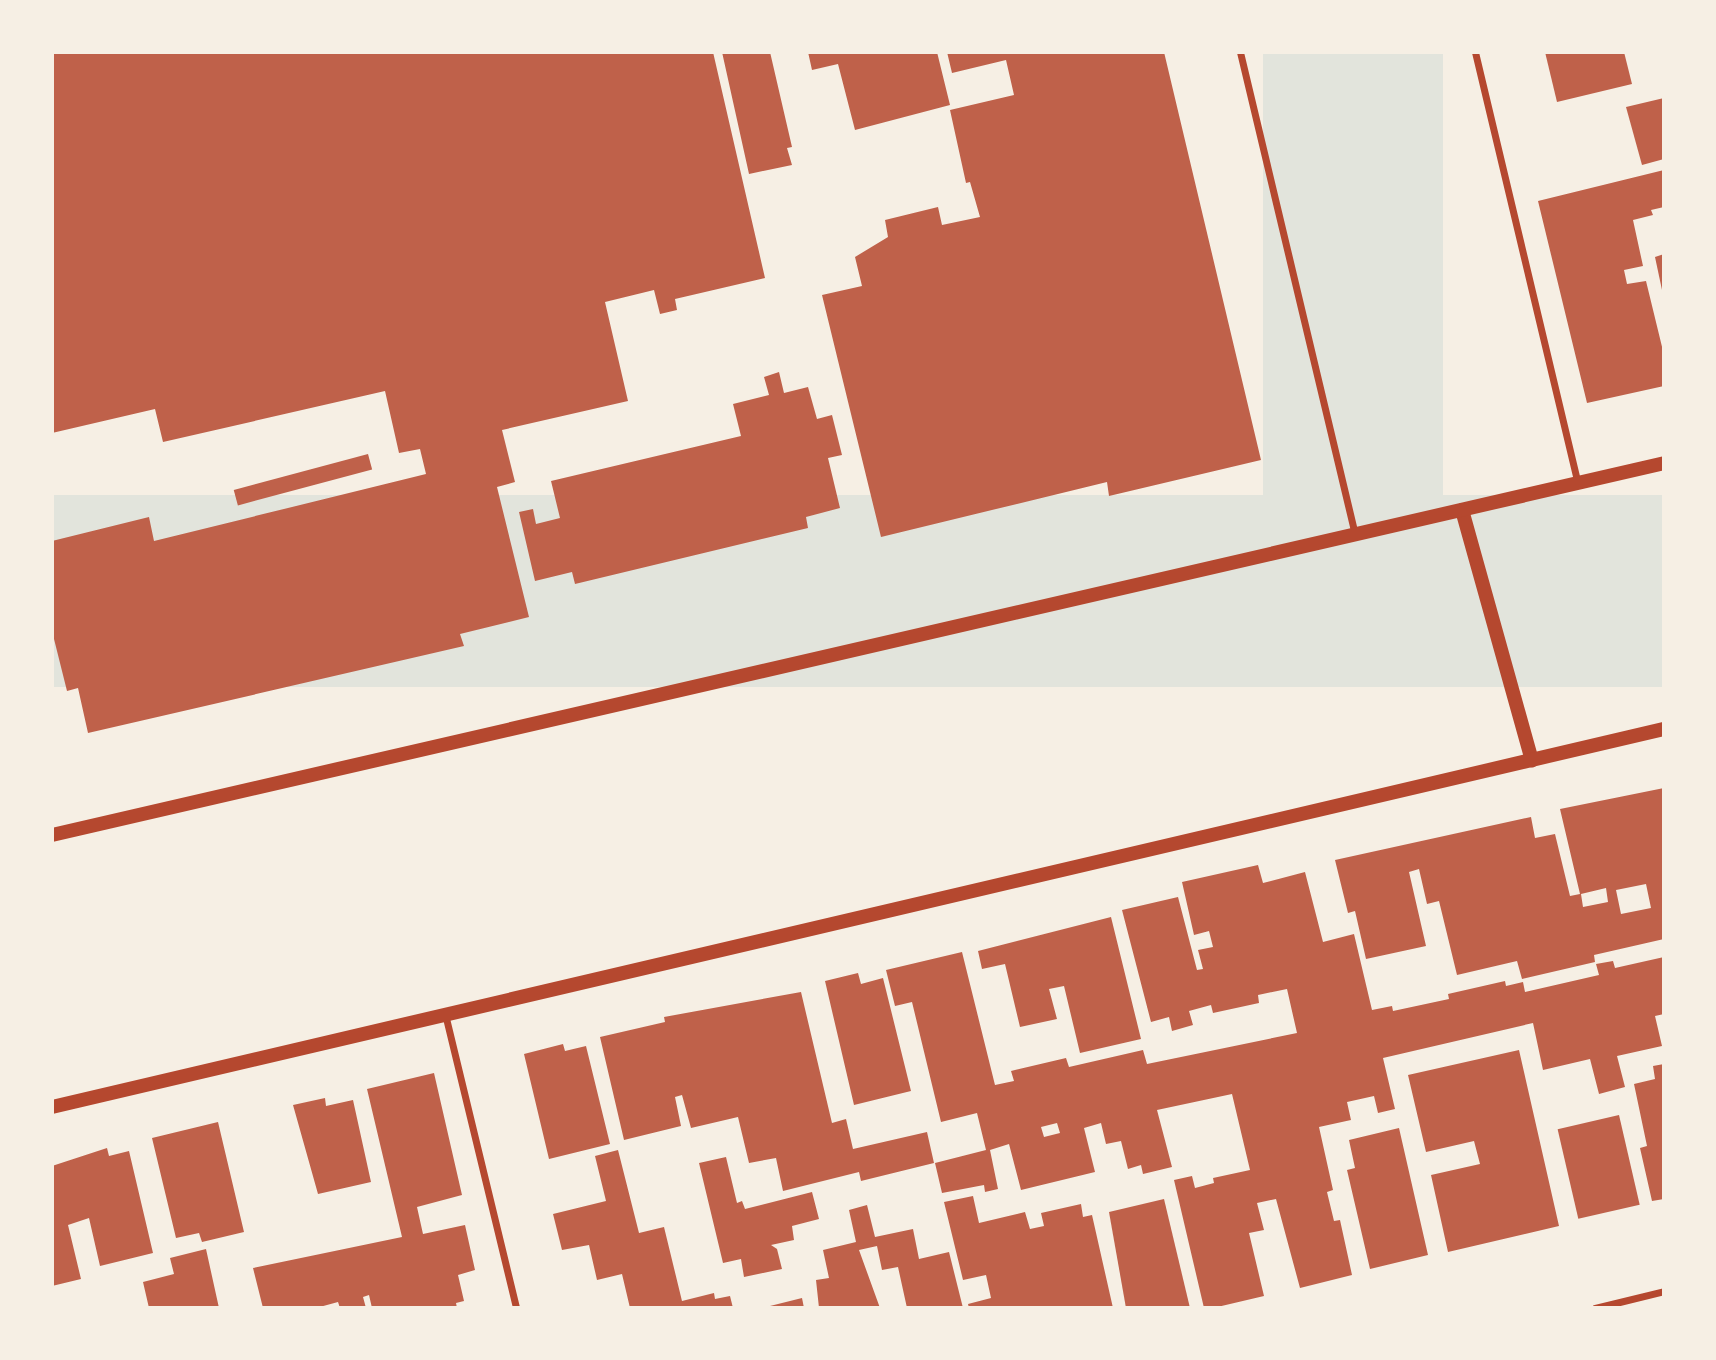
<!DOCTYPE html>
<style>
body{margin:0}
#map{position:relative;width:1716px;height:1360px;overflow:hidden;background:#f6efe4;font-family:Poppins,sans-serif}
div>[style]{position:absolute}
.green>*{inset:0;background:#e2e4dc;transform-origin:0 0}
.building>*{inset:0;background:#bf614a;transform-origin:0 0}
.minor>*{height:7px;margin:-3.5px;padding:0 3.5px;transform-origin:3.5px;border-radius:3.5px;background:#b5482f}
.secondary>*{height:14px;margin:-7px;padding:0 7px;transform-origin:7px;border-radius:7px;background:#b5482f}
span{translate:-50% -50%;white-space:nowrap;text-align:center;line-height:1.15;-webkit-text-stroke:6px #f6efe4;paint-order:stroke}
.frame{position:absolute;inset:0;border:54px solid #f6efe4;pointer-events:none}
</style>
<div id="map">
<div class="green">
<i style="left:1263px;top:53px;width:180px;height:453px"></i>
<i style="left:1663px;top:495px;width:192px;height:1655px;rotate:90deg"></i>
</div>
<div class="building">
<i style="clip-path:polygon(52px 52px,713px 52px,765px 278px,675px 299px,677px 310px,660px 314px,654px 290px,605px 302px,628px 401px,502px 430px,515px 482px,497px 487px,529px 617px,460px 634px,464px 646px,88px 733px,78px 688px,67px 691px,52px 631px,52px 541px,149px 517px,154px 541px,426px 474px,420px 449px,399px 453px,385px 391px,163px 442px,155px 409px,52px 433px)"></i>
<i style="clip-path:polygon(722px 52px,770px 52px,792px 147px,787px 148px,792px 165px,749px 174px)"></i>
<i style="clip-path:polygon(808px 52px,937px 52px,950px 105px,855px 130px,838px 64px,812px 70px)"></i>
<i style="clip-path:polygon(947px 52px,1164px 52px,1261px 460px,1109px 496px,1107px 482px,881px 537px,822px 295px,862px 286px,855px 257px,888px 237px,885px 220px,938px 207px,942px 225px,980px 217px,970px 182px,966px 183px,950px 110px,1014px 95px,1006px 60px,952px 73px)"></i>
<i style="clip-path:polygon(1545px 52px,1624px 52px,1632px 84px,1557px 102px)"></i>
<i style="clip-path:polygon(1664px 98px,1664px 159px,1642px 165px,1626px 107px)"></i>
<i style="clip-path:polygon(1664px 170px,1664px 207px,1651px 210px,1653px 215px,1633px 220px,1643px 266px,1624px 270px,1627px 284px,1646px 281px,1664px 355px,1664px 386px,1587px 403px,1538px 201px)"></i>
<i style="clip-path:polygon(1664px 254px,1664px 290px,1662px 290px,1655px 257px)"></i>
<i style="clip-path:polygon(779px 372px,784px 393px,808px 387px,817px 419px,832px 415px,842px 455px,828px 458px,840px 508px,806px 517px,808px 528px,575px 584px,572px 572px,535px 581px,519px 512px,533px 509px,536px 524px,560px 518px,551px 481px,741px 436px,733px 404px,769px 395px,764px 377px)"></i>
<i style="left:368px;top:454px;width:16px;height:139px;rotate:75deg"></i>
<i style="clip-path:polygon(evenodd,1664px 788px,1664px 939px,1594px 955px,1595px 962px,1522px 979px,1517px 961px,1457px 975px,1439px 901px,1427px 904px,1419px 869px,1409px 872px,1426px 946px,1366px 959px,1355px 911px,1348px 913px,1335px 860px,1531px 817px,1535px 838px,1555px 834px,1570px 896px,1580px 894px,1560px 809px,1664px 788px,1646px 884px,1651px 908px,1621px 914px,1616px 890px,1646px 884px,1664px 788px,1606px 888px,1608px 902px,1583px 907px,1581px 894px,1606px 888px)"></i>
<i style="clip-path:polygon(evenodd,1258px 865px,1263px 883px,1305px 872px,1323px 942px,1354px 934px,1372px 1010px,1392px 1006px,1393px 1011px,1449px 999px,1448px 994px,1505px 981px,1506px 986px,1523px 982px,1525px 992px,1599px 975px,1596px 964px,1613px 961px,1615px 968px,1664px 957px,1664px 1014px,1655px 1016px,1662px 1046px,1617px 1056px,1625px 1087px,1599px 1094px,1590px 1059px,1543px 1070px,1533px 1023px,1383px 1058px,1395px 1109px,1378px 1113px,1374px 1096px,1347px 1102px,1351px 1120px,1319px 1127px,1333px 1190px,1327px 1192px,1334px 1221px,1340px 1220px,1352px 1275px,1300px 1288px,1276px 1199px,1257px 1203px,1264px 1230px,1249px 1233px,1264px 1296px,1213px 1308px,1204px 1308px,1174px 1180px,1192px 1176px,1195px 1188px,1214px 1183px,1213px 1178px,1250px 1170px,1232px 1094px,1157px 1110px,1172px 1167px,1143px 1174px,1141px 1165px,1128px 1169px,1121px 1141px,1106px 1144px,1101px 1123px,1084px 1128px,1095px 1172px,1021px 1190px,1009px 1144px,990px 1150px,998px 1189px,985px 1192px,984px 1185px,942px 1193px,935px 1163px,986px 1150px,977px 1113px,941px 1122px,912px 1002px,895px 1006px,886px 970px,962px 952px,995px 1085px,1014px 1081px,1011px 1071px,1066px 1058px,1069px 1067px,1143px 1050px,1147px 1064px,1297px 1033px,1287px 989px,1258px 995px,1259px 1003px,1213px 1013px,1211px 1005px,1189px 1011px,1193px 1025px,1172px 1031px,1169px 1017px,1151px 1022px,1122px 910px,1178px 897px,1197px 970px,1203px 969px,1198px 950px,1213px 947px,1209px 931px,1194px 935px,1182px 882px,1258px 865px,1057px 1123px,1060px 1133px,1044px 1137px,1041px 1127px,1057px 1123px)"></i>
<i style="clip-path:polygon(1111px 917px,1141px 1039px,1080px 1053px,1064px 986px,1049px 989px,1057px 1019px,1020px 1027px,1005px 964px,982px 969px,978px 951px)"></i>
<i style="clip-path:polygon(858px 973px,861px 984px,883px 978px,911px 1091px,854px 1105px,825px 981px)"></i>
<i style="clip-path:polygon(801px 992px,832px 1123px,846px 1119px,853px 1149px,927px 1132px,934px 1163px,861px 1181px,859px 1172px,783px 1191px,776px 1158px,749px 1163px,738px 1117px,691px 1128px,682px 1095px,675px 1097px,681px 1126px,624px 1140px,600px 1037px,665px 1022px,664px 1017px)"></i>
<i style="clip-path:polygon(563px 1044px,565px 1051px,586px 1046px,610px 1144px,549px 1159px,524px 1054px)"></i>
<i style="clip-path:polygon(1519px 1050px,1559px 1226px,1448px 1252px,1431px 1175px,1480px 1164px,1474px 1141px,1426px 1152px,1408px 1075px)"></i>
<i style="clip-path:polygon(1664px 1064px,1664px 1199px,1652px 1201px,1640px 1148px,1647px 1146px,1634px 1084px,1655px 1079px,1653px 1066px)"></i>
<i style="clip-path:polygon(434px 1073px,462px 1195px,417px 1207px,423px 1234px,465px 1225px,475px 1270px,458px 1275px,464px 1301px,456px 1303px,457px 1308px,372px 1308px,369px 1295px,363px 1297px,366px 1308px,340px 1308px,338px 1302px,316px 1308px,263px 1308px,253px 1268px,402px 1237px,367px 1089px)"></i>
<i style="clip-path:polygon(325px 1098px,326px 1106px,353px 1100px,371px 1182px,318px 1194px,293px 1105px)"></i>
<i style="left:1619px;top:1115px;width:92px;height:63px;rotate:77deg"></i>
<i style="clip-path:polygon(218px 1122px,244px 1232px,202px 1242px,199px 1233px,176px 1238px,152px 1138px)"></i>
<i style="clip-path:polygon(1399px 1128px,1428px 1255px,1370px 1269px,1347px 1170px,1355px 1168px,1349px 1140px)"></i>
<i style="clip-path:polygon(107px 1148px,109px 1156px,129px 1151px,153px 1253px,100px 1266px,89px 1218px,68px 1225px,81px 1279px,52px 1286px,52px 1166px)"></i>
<i style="clip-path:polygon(618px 1150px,639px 1233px,664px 1227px,682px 1301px,714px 1293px,715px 1299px,730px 1296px,733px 1308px,630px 1308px,622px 1274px,597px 1280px,589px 1245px,562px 1250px,553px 1214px,606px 1201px,595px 1156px)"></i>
<i style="clip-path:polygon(726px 1157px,737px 1203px,742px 1201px,745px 1209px,812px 1192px,819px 1219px,792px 1226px,794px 1240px,771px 1245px,777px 1249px,782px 1269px,744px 1277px,741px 1259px,723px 1263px,699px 1163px)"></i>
<i style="clip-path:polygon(973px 1196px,979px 1223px,1025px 1212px,1030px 1229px,1044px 1226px,1041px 1213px,1081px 1204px,1083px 1217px,1092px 1215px,1113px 1308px,969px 1308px,968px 1304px,991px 1298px,986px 1275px,963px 1280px,944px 1202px)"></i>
<i style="clip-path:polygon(1164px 1199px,1190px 1308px,1126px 1308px,1109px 1212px)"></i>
<i style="clip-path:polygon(867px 1205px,875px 1237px,913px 1229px,919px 1259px,949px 1252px,963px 1308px,907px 1308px,898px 1267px,882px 1270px,877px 1246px,859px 1250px,880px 1308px,819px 1308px,816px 1280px,829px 1278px,823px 1250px,856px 1242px,849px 1210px)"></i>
<i style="clip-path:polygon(206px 1249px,219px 1308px,149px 1308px,143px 1282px,174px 1274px,170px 1258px)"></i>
<i style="clip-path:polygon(802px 1298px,804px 1308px,766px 1308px,766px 1307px)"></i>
</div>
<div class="minor">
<i style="left:1240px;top:52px;width:497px;rotate:76.6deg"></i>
<i style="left:1475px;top:52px;width:443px;rotate:76.6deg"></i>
<i style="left:446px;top:1018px;width:298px;rotate:76.4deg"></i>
<i style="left:1595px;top:1308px;width:71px;rotate:-13.8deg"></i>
</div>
<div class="secondary">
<i style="left:1462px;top:510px;width:260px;rotate:74.4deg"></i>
<i style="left:52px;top:835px;width:1654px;rotate:-12.99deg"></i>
<i style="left:52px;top:1107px;width:1656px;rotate:-13.2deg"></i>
</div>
<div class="frame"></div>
</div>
